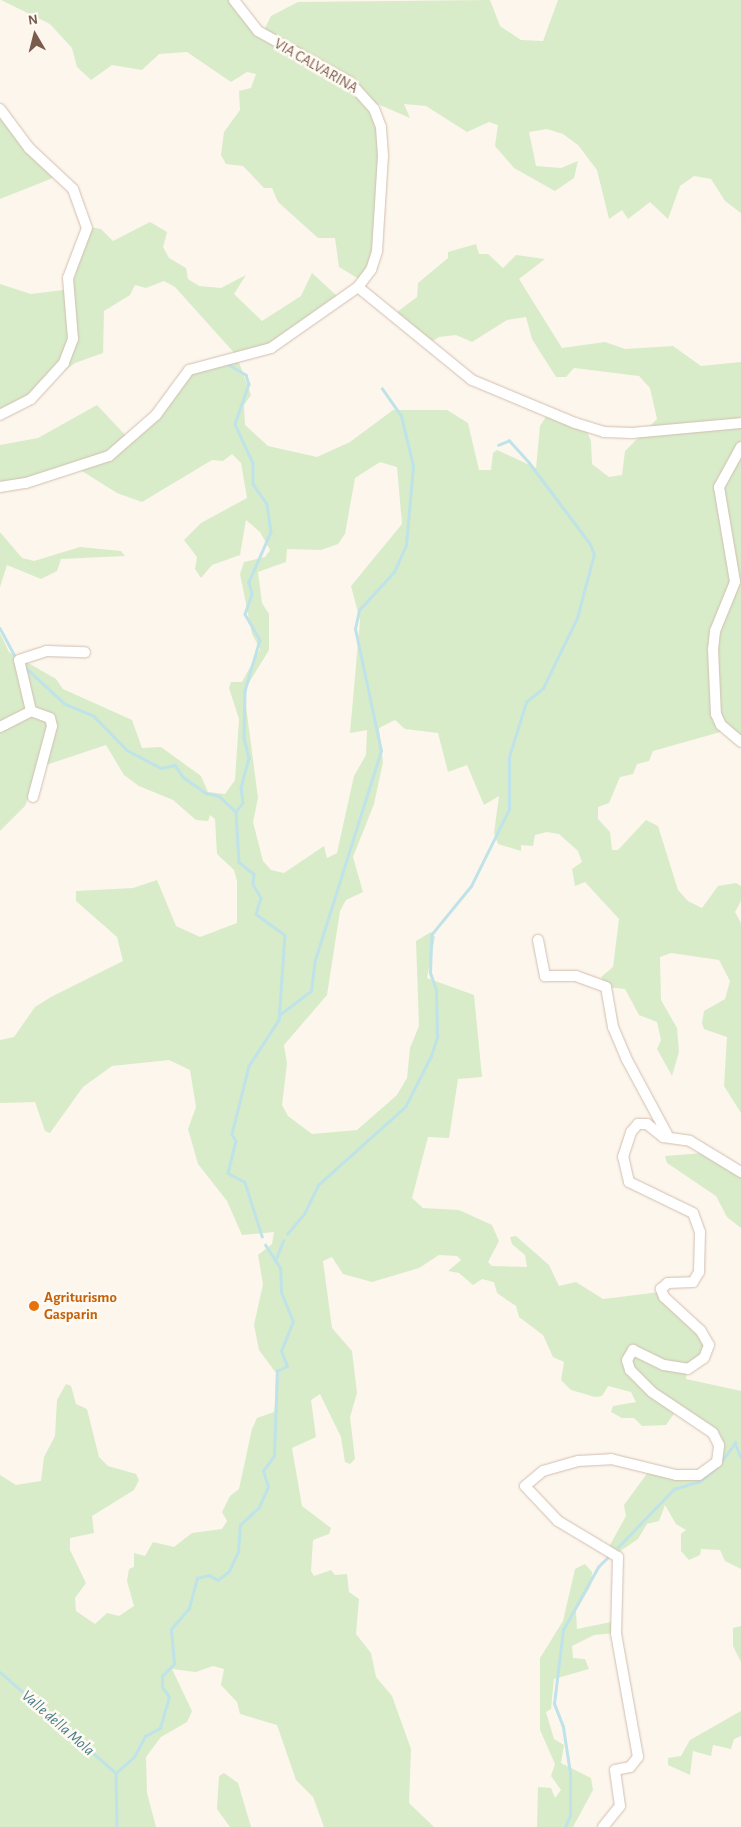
<!DOCTYPE html>
<style>
body{margin:0}
#map{position:relative;width:741px;height:1827px;overflow:hidden;background:#fdf6ec;font-family:"Alegreya Sans",sans-serif}
div>[style]{position:absolute}
.green>*{inset:0;background:#d8ecc9}
.stream>*{height:2.5px;margin:-1.25px;padding:0 1.25px;transform-origin:1.25px;border-radius:1.25px;background:#bfe3e8}
.roads{filter:drop-shadow(0 0 1px #d1beb0) drop-shadow(0 0 1px #d1beb0)}
.minor>*{height:10px;margin:-5px;padding:0 5px;transform-origin:5px;border-radius:5px;background:#fff}
.dots>*{width:14px;height:14px;translate:-50% -50%;box-sizing:border-box;border:2px solid #fffaf3;border-radius:50%}
span{translate:-50% -50%;white-space:nowrap;text-align:center;line-height:1.15;-webkit-text-stroke:5px #fffaf3;paint-order:stroke}
.street-label{font-size:15px;color:#7a5c4d}
.food-label{font-size:15px;color:#c56008;font-weight:700}
.left{translate:0 -50%;text-align:left}
.water-label{font-size:16px;color:#437c86;font-style:italic}
.north{position:absolute;left:10px;top:10px;width:50px;height:50px;-webkit-text-stroke:4px #fffaf3;paint-order:stroke;rotate:352deg;font-size:14px;font-weight:700;line-height:20px;text-align:center;color:#7a5c4d}
.north::after{content:'';display:block;margin:auto;width:18px;height:22px;background:#7a5c4d;clip-path:polygon(50% 0,100% 100%,50% 72%,0 100%)}
</style>
<div id="map">
<div class="green">
<i style="clip-path:polygon(1px 0,236px 0,263px 32px,271px 16px,298px 2px,490px 0,500px 26px,521px 40px,543px 41px,558px 0,741px 0,741px 213px,725px 201px,711px 179px,694px 176px,680px 186px,668px 219px,650px 202px,628px 219px,622px 210px,609px 219px,597px 170px,578px 145px,563px 134px,547px 129px,529px 132px,536px 166px,561px 168px,578px 161px,574px 178px,555px 191px,514px 168px,495px 146px,498px 125px,489px 122px,467px 132px,426px 106px,404px 104px,410px 118px,373px 102px,384px 137px,380px 231px,364px 282px,339px 267px,335px 238px,318px 238px,278px 202px,272px 188px,264px 188px,243px 166px,226px 164px,221px 155px,224px 132px,240px 110px,239px 91px,251px 88px,256px 74px,247px 72px,231px 82px,187px 52px,159px 54px,142px 70px,112px 65px,91px 80px,77px 67px,72px 48px,50px 24px)"></i>
<i style="clip-path:polygon(0 110px,20px 134px,63px 174px,0 199px)"></i>
<i style="clip-path:polygon(evenodd,150px 222px,167px 232px,163px 247px,169px 258px,186px 268px,188px 279px,199px 286px,221px 288px,246px 275px,234px 294px,262px 321px,301px 296px,312px 273px,338px 297px,276px 344px,237px 357px,251px 395px,244px 405px,245px 425px,268px 446px,317px 457px,350px 442px,393px 410px,447px 410px,468px 423px,479px 470px,491px 470px,493px 453px,497px 450px,536px 468px,540px 426px,547px 415px,583px 423px,591px 441px,592px 464px,609px 477px,622px 475px,625px 451px,657px 419px,650px 388px,639px 376px,574px 368px,566px 377px,556px 377px,532px 339px,526px 317px,507px 320px,472px 342px,456px 335px,439px 337px,430px 343px,393px 315px,417px 297px,418px 283px,448px 258px,448px 252px,476px 244px,479px 254px,488px 254px,503px 268px,516px 255px,545px 259px,519px 279px,562px 348px,605px 342px,625px 349px,673px 346px,701px 366px,741px 362px,741px 742px,724px 731px,653px 751px,649px 761px,637px 764px,633px 774px,620px 777px,609px 803px,598px 807px,598px 819px,610px 832px,612px 850px,618px 850px,646px 820px,658px 826px,678px 890px,688px 901px,702px 908px,718px 886px,736px 883px,741px 886px,741px 901px,735px 912px,741px 923px,741px 1113px,724px 1086px,727px 1037px,704px 1029px,702px 1023px,704px 1011px,725px 999px,730px 981px,719px 960px,671px 953px,660px 957px,661px 1000px,677px 1028px,679px 1052px,672px 1076px,657px 1049px,661px 1040px,657px 1022px,639px 1015px,625px 989px,607px 987px,601px 977px,613px 967px,619px 919px,585px 882px,575px 886px,572px 869px,582px 862px,578px 851px,559px 834px,547px 832px,535px 835px,533px 846px,521px 845px,521px 851px,498px 844px,494px 833px,499px 796px,484px 805px,467px 765px,448px 772px,438px 733px,405px 729px,395px 720px,379px 728px,383px 762px,374px 804px,353px 857px,363px 892px,346px 900px,340px 911px,327px 995px,284px 1045px,287px 1063px,282px 1105px,288px 1116px,312px 1134px,357px 1130px,397px 1095px,407px 1078px,410px 1048px,419px 1026px,416px 941px,431px 932px,435px 937px,427px 978px,474px 995px,482px 1077px,458px 1079px,449px 1138px,428px 1137px,412px 1198px,423px 1208px,459px 1210px,492px 1225px,499px 1241px,488px 1262px,492px 1266px,527px 1267px,525px 1255px,512px 1244px,510px 1237px,516px 1236px,549px 1265px,559px 1286px,576px 1282px,603px 1299px,660px 1292px,698px 1330px,707px 1352px,688px 1365px,686px 1379px,741px 1391px,741px 1569px,725px 1561px,720px 1550px,701px 1549px,700px 1555px,689px 1560px,681px 1551px,681px 1534px,686px 1530px,676px 1524px,665px 1505px,659px 1521px,647px 1524px,638px 1539px,616px 1554px,609px 1547px,626px 1516px,624px 1505px,651px 1468px,696px 1475px,712px 1466px,721px 1443px,678px 1408px,666px 1425px,642px 1426px,634px 1418px,622px 1418px,611px 1412px,613px 1406px,636px 1402px,631px 1392px,608px 1386px,602px 1396px,595px 1397px,571px 1390px,561px 1380px,564px 1362px,553px 1357px,543px 1335px,519px 1317px,516px 1306px,497px 1293px,494px 1282px,482px 1279px,473px 1285px,459px 1273px,448px 1271px,461px 1260px,457px 1256px,439px 1255px,419px 1268px,372px 1282px,343px 1274px,332px 1257px,323px 1261px,332px 1328px,352px 1351px,357px 1393px,350px 1417px,355px 1459px,350px 1464px,345px 1462px,341px 1437px,320px 1394px,311px 1400px,316px 1437px,292px 1448px,302px 1506px,331px 1528px,329px 1534px,313px 1540px,311px 1571px,314px 1576px,331px 1570px,335px 1575px,347px 1574px,349px 1592px,359px 1599px,356px 1634px,371px 1653px,376px 1677px,392px 1696px,411px 1749px,409px 1803px,434px 1827px,324px 1827px,313px 1797px,296px 1780px,277px 1725px,240px 1714px,237px 1702px,221px 1685px,224px 1669px,213px 1666px,196px 1672px,172px 1669px,192px 1711px,187px 1722px,161px 1737px,146px 1757px,147px 1793px,156px 1827px,0 1827px,0 1475px,16px 1485px,41px 1481px,44px 1457px,55px 1436px,57px 1400px,66px 1384px,71px 1386px,76px 1404px,87px 1409px,99px 1457px,108px 1466px,136px 1474px,139px 1480px,134px 1490px,92px 1516px,94px 1533px,70px 1538px,70px 1550px,86px 1583px,75px 1598px,76px 1611px,95px 1624px,107px 1613px,119px 1616px,134px 1606px,127px 1581px,129px 1569px,134px 1567px,134px 1553px,145px 1556px,153px 1542px,174px 1547px,192px 1533px,222px 1529px,227px 1521px,222px 1512px,230px 1496px,239px 1489px,252px 1429px,257px 1418px,274px 1412px,275px 1406px,276px 1373px,259px 1350px,254px 1325px,263px 1284px,258px 1255px,272px 1244px,274px 1232px,242px 1235px,227px 1201px,198px 1164px,188px 1129px,196px 1107px,190px 1070px,169px 1060px,112px 1066px,83px 1087px,50px 1133px,45px 1131px,35px 1102px,0 1103px,0 1040px,14px 1037px,35px 1007px,51px 997px,123px 961px,117px 937px,76px 901px,76px 891px,133px 888px,157px 880px,176px 926px,200px 937px,237px 923px,237px 881px,234px 870px,217px 854px,215px 819px,210px 815px,208px 821px,196px 820px,173px 800px,139px 786px,124px 775px,106px 745px,40px 767px,25px 806px,0 831px,0 633px,9px 652px,56px 679px,63px 689px,132px 720px,142px 748px,161px 747px,201px 776px,208px 792px,225px 794px,235px 780px,239px 719px,229px 688px,231px 682px,242px 682px,260px 649px,252px 634px,240px 574px,244px 562px,265px 557px,270px 550px,260px 532px,246px 520px,240px 555px,212px 565px,201px 578px,195px 569px,197px 557px,184px 540px,201px 523px,247px 498px,241px 463px,232px 454px,223px 461px,212px 460px,142px 502px,117px 493px,74px 466px,0 487px,0 445px,38px 438px,97px 405px,128px 438px,158px 413px,188px 369px,237px 356px,175px 287px,164px 281px,146px 288px,135px 285px,130px 295px,104px 311px,103px 353px,75px 363px,0 420px,0 284px,31px 294px,71px 289px,90px 227px,101px 229px,113px 241px,150px 222px,380px 462px,397px 467px,402px 524px,351px 586px,360px 620px,350px 733px,367px 730px,366px 755px,354px 776px,337px 853px,327px 858px,324px 846px,284px 873px,271px 870px,263px 861px,253px 822px,258px 798px,244px 691px,269px 650px,269px 614px,262px 603px,258px 572px,286px 562px,287px 549px,321px 550px,338px 544px,345px 534px,355px 478px,380px 462px)"></i>
<i style="clip-path:polygon(0 532px,22px 558px,34px 561px,80px 547px,121px 551px,125px 556px,61px 559px,57px 571px,41px 579px,7px 565px,0 587px)"></i>
<i style="clip-path:polygon(704px 1153px,741px 1172px,741px 1228px,727px 1217px,716px 1196px,667px 1163px,665px 1156px)"></i>
<i style="clip-path:polygon(585px 1564px,592px 1572px,591px 1585px,576px 1611px,577px 1629px,616px 1621px,616px 1633px,594px 1635px,572px 1646px,573px 1658px,585px 1659px,589px 1669px,554px 1679px,551px 1709px,546px 1712px,554px 1739px,564px 1745px,561px 1763px,591px 1778px,593px 1790px,573px 1827px,537px 1827px,538px 1787px,551px 1788px,555px 1798px,561px 1790px,551px 1776px,555px 1764px,540px 1730px,540px 1658px,563px 1621px,575px 1569px)"></i>
<i style="clip-path:polygon(741px 1626px,741px 1662px,733px 1646px,733px 1628px)"></i>
<i style="clip-path:polygon(741px 1711px,741px 1736px,734px 1739px,731px 1749px,713px 1745px,711px 1756px,693px 1751px,690px 1775px,668px 1765px,668px 1758px,681px 1756px,690px 1740px)"></i>
<i style="clip-path:polygon(224px 1773px,238px 1783px,251px 1827px,230px 1827px,217px 1809px,219px 1776px)"></i>
</div>
<div class="stream">
<i style="left:228px;top:364px;width:21px;rotate:31deg"></i>
<i style="left:246px;top:375px;width:9px;rotate:72deg"></i>
<i style="left:249px;top:384px;width:42px;rotate:109.3deg"></i>
<i style="left:235px;top:424px;width:43px;rotate:65.2deg"></i>
<i style="left:253px;top:463px;width:21px;rotate:90deg"></i>
<i style="left:253px;top:484px;width:24px;rotate:55deg"></i>
<i style="left:267px;top:504px;width:28px;rotate:82deg"></i>
<i style="left:271px;top:532px;width:55px;rotate:113.7deg"></i>
<i style="left:249px;top:582px;width:12px;rotate:76deg"></i>
<i style="left:252px;top:594px;width:21px;rotate:109deg"></i>
<i style="left:245px;top:614px;width:30px;rotate:60deg"></i>
<i style="left:260px;top:640px;width:53px;rotate:106.4deg"></i>
<i style="left:245px;top:691px;width:47px;rotate:91.2deg"></i>
<i style="left:244px;top:738px;width:21px;rotate:76deg"></i>
<i style="left:249px;top:758px;width:30px;rotate:105deg"></i>
<i style="left:241px;top:787px;width:16px;rotate:83deg"></i>
<i style="left:243px;top:803px;width:11px;rotate:128deg"></i>
<i style="left:236px;top:812px;width:50px;rotate:86.6deg"></i>
<i style="left:239px;top:862px;width:19px;rotate:39deg"></i>
<i style="left:254px;top:874px;width:10px;rotate:96deg"></i>
<i style="left:253px;top:884px;width:16px;rotate:60deg"></i>
<i style="left:261px;top:898px;width:17px;rotate:107deg"></i>
<i style="left:256px;top:914px;width:36px;rotate:36deg"></i>
<i style="left:285px;top:935px;width:85px;rotate:94deg"></i>
<i style="left:279px;top:1020px;width:55px;rotate:123.1deg"></i>
<i style="left:249px;top:1066px;width:70px;rotate:104deg"></i>
<i style="left:232px;top:1134px;width:8px;rotate:60deg"></i>
<i style="left:236px;top:1141px;width:33px;rotate:104deg"></i>
<i style="left:228px;top:1173px;width:19px;rotate:28deg"></i>
<i style="left:245px;top:1182px;width:57px;rotate:72.5deg"></i>
<i style="left:0;top:628px;width:34px;rotate:62deg"></i>
<i style="left:25px;top:667px;width:54px;rotate:42.8deg"></i>
<i style="left:65px;top:704px;width:31px;rotate:22deg"></i>
<i style="left:94px;top:716px;width:47px;rotate:45.9deg"></i>
<i style="left:127px;top:750px;width:38px;rotate:28deg"></i>
<i style="left:161px;top:768px;width:14px;rotate:-12deg"></i>
<i style="left:175px;top:765px;width:14px;rotate:56deg"></i>
<i style="left:183px;top:777px;width:28px;rotate:35deg"></i>
<i style="left:206px;top:793px;width:13px;rotate:13deg"></i>
<i style="left:219px;top:796px;width:23px;rotate:43deg"></i>
<i style="left:279px;top:1015px;width:40px;rotate:-37deg"></i>
<i style="left:311px;top:991px;width:31px;rotate:-83deg"></i>
<i style="left:315px;top:960px;width:219px;rotate:-72.5deg"></i>
<i style="left:381px;top:751px;width:125px;rotate:-102deg"></i>
<i style="left:355px;top:629px;width:19px;rotate:-78deg"></i>
<i style="left:359px;top:610px;width:52px;rotate:-47.4deg"></i>
<i style="left:394px;top:572px;width:30px;rotate:-66deg"></i>
<i style="left:406px;top:545px;width:79px;rotate:-84.9deg"></i>
<i style="left:413px;top:466px;width:51px;rotate:-103.5deg"></i>
<i style="left:401px;top:416px;width:33px;rotate:-125deg"></i>
<i style="left:287px;top:1234px;width:26px;rotate:-50deg"></i>
<i style="left:304px;top:1214px;width:32px;rotate:-64deg"></i>
<i style="left:318px;top:1185px;width:117px;rotate:-41.9deg"></i>
<i style="left:405px;top:1107px;width:57px;rotate:-63deg"></i>
<i style="left:431px;top:1056px;width:20px;rotate:-72deg"></i>
<i style="left:437px;top:1037px;width:47px;rotate:-91.2deg"></i>
<i style="left:436px;top:990px;width:18px;rotate:-109deg"></i>
<i style="left:430px;top:973px;width:38px;rotate:-88deg"></i>
<i style="left:431px;top:935px;width:63px;rotate:-50.8deg"></i>
<i style="left:471px;top:886px;width:86px;rotate:-63.7deg"></i>
<i style="left:509px;top:809px;width:52px;rotate:-90deg"></i>
<i style="left:509px;top:757px;width:58px;rotate:-72.8deg"></i>
<i style="left:526px;top:702px;width:22px;rotate:-39deg"></i>
<i style="left:543px;top:688px;width:78px;rotate:-64.1deg"></i>
<i style="left:577px;top:618px;width:66px;rotate:-75.1deg"></i>
<i style="left:594px;top:554px;width:12px;rotate:-114deg"></i>
<i style="left:589px;top:543px;width:100px;rotate:-126.9deg"></i>
<i style="left:529px;top:463px;width:30px;rotate:-132deg"></i>
<i style="left:509px;top:441px;width:11px;rotate:158deg"></i>
<i style="left:275px;top:1261px;width:22px;rotate:-68deg"></i>
<i style="left:721px;top:1462px;width:24px;rotate:-54deg"></i>
<i style="left:735px;top:1443px;width:15px;rotate:67deg"></i>
<i style="left:618px;top:1547px;width:81px;rotate:-46deg"></i>
<i style="left:674px;top:1489px;width:27px;rotate:-17deg"></i>
<i style="left:700px;top:1481px;width:21px;rotate:-39deg"></i>
<i style="left:0;top:1672px;width:154px;rotate:41deg"></i>
<i style="left:116px;top:1773px;width:24px;rotate:-42deg"></i>
<i style="left:134px;top:1757px;width:24px;rotate:-62deg"></i>
<i style="left:145px;top:1736px;width:17px;rotate:-28deg"></i>
<i style="left:160px;top:1728px;width:32px;rotate:-74deg"></i>
<i style="left:169px;top:1697px;width:12px;rotate:-125deg"></i>
<i style="left:162px;top:1687px;width:11px;rotate:-90deg"></i>
<i style="left:162px;top:1676px;width:17px;rotate:-45deg"></i>
<i style="left:174px;top:1664px;width:35px;rotate:-95deg"></i>
<i style="left:171px;top:1629px;width:28px;rotate:-49deg"></i>
<i style="left:189px;top:1608px;width:31px;rotate:-75deg"></i>
<i style="left:197px;top:1578px;width:12px;rotate:-14deg"></i>
<i style="left:209px;top:1575px;width:10px;rotate:29deg"></i>
<i style="left:218px;top:1580px;width:14px;rotate:-39deg"></i>
<i style="left:229px;top:1571px;width:21px;rotate:-65deg"></i>
<i style="left:238px;top:1552px;width:27px;rotate:-86deg"></i>
<i style="left:240px;top:1525px;width:26px;rotate:-43deg"></i>
<i style="left:259px;top:1507px;width:22px;rotate:-66deg"></i>
<i style="left:268px;top:1487px;width:17px;rotate:-107deg"></i>
<i style="left:263px;top:1471px;width:19px;rotate:-54deg"></i>
<i style="left:274px;top:1456px;width:85px;rotate:-88deg"></i>
<i style="left:277px;top:1371px;width:11px;rotate:-27deg"></i>
<i style="left:287px;top:1366px;width:16px;rotate:-112deg"></i>
<i style="left:281px;top:1351px;width:31px;rotate:-68deg"></i>
<i style="left:293px;top:1322px;width:32px;rotate:-112deg"></i>
<i style="left:281px;top:1292px;width:24px;rotate:-92deg"></i>
<i style="left:280px;top:1268px;width:27px;rotate:-123deg"></i>
<i style="left:116px;top:1773px;width:54px;rotate:88.9deg"></i>
<i style="left:565px;top:1827px;width:12px;rotate:-66deg"></i>
<i style="left:570px;top:1816px;width:43px;rotate:-90deg"></i>
<i style="left:570px;top:1773px;width:47px;rotate:-98.7deg"></i>
<i style="left:563px;top:1727px;width:25px;rotate:-111deg"></i>
<i style="left:554px;top:1704px;width:75px;rotate:-83.1deg"></i>
<i style="left:563px;top:1630px;width:72px;rotate:-60.9deg"></i>
<i style="left:598px;top:1567px;width:16px;rotate:-45deg"></i>
</div>
<div class="roads">
<div class="minor">
<i style="left:0;top:109px;width:49px;rotate:53.4deg"></i>
<i style="left:29px;top:148px;width:60px;rotate:43deg"></i>
<i style="left:73px;top:189px;width:41px;rotate:70.3deg"></i>
<i style="left:87px;top:228px;width:53px;rotate:110.8deg"></i>
<i style="left:68px;top:278px;width:61px;rotate:85.3deg"></i>
<i style="left:73px;top:339px;width:26px;rotate:111deg"></i>
<i style="left:64px;top:363px;width:49px;rotate:132.5deg"></i>
<i style="left:31px;top:399px;width:35px;rotate:153deg"></i>
<i style="left:358px;top:287px;width:147px;rotate:39.2deg"></i>
<i style="left:472px;top:380px;width:112px;rotate:22.7deg"></i>
<i style="left:575px;top:423px;width:30px;rotate:17deg"></i>
<i style="left:604px;top:432px;width:28px;rotate:2deg"></i>
<i style="left:632px;top:433px;width:109px;rotate:-5.2deg"></i>
<i style="left:741px;top:447px;width:46px;rotate:118.8deg"></i>
<i style="left:719px;top:487px;width:96px;rotate:80.4deg"></i>
<i style="left:735px;top:582px;width:53px;rotate:112.2deg"></i>
<i style="left:715px;top:631px;width:18px;rotate:96deg"></i>
<i style="left:713px;top:649px;width:65px;rotate:87.4deg"></i>
<i style="left:716px;top:714px;width:12px;rotate:66deg"></i>
<i style="left:721px;top:725px;width:26px;rotate:40deg"></i>
<i style="left:0;top:487px;width:26px;rotate:-9deg"></i>
<i style="left:26px;top:483px;width:87px;rotate:-18deg"></i>
<i style="left:109px;top:456px;width:62px;rotate:-41.1deg"></i>
<i style="left:156px;top:415px;width:56px;rotate:-53.7deg"></i>
<i style="left:189px;top:370px;width:85px;rotate:-15deg"></i>
<i style="left:271px;top:348px;width:106px;rotate:-35deg"></i>
<i style="left:358px;top:287px;width:21px;rotate:-53deg"></i>
<i style="left:371px;top:270px;width:20px;rotate:-72deg"></i>
<i style="left:377px;top:251px;width:95px;rotate:-86.4deg"></i>
<i style="left:383px;top:156px;width:29px;rotate:-94deg"></i>
<i style="left:381px;top:127px;width:19px;rotate:-111deg"></i>
<i style="left:374px;top:109px;width:36px;rotate:-132deg"></i>
<i style="left:350px;top:82px;width:105px;rotate:-151deg"></i>
<i style="left:258px;top:31px;width:39px;rotate:-128deg"></i>
<i style="left:0;top:727px;width:35px;rotate:-27deg"></i>
<i style="left:33px;top:797px;width:73px;rotate:-75deg"></i>
<i style="left:52px;top:726px;width:8px;rotate:-104deg"></i>
<i style="left:50px;top:718px;width:20px;rotate:-160deg"></i>
<i style="left:31px;top:711px;width:52px;rotate:-103.2deg"></i>
<i style="left:19px;top:660px;width:29px;rotate:-18deg"></i>
<i style="left:47px;top:651px;width:38px;rotate:2deg"></i>
<i style="left:538px;top:940px;width:37px;rotate:79deg"></i>
<i style="left:545px;top:976px;width:31px"></i>
<i style="left:576px;top:976px;width:32px;rotate:20deg"></i>
<i style="left:606px;top:987px;width:41px;rotate:80.1deg"></i>
<i style="left:613px;top:1027px;width:34px;rotate:67deg"></i>
<i style="left:626px;top:1058px;width:86px;rotate:61.7deg"></i>
<i style="left:603px;top:1827px;width:27px;rotate:-51deg"></i>
<i style="left:620px;top:1806px;width:36px;rotate:-98deg"></i>
<i style="left:615px;top:1770px;width:15px;rotate:-11deg"></i>
<i style="left:630px;top:1767px;width:13px;rotate:-51deg"></i>
<i style="left:638px;top:1757px;width:125px;rotate:-100.1deg"></i>
<i style="left:616px;top:1634px;width:77px;rotate:-88.5deg"></i>
<i style="left:618px;top:1557px;width:70px;rotate:-149deg"></i>
<i style="left:558px;top:1521px;width:48px;rotate:-133.3deg"></i>
<i style="left:525px;top:1486px;width:23px;rotate:-40deg"></i>
<i style="left:543px;top:1471px;width:36px;rotate:-16deg"></i>
<i style="left:578px;top:1461px;width:33px;rotate:-3deg"></i>
<i style="left:611px;top:1459px;width:67px;rotate:13.8deg"></i>
<i style="left:676px;top:1475px;width:23px"></i>
<i style="left:699px;top:1475px;width:22px;rotate:-36deg"></i>
<i style="left:717px;top:1462px;width:17px;rotate:-83deg"></i>
<i style="left:719px;top:1445px;width:13px;rotate:-117deg"></i>
<i style="left:713px;top:1433px;width:73px;rotate:-146.1deg"></i>
<i style="left:652px;top:1392px;width:31px;rotate:-135deg"></i>
<i style="left:630px;top:1370px;width:10px;rotate:-107deg"></i>
<i style="left:627px;top:1360px;width:12px;rotate:-59deg"></i>
<i style="left:633px;top:1350px;width:34px;rotate:26deg"></i>
<i style="left:664px;top:1365px;width:24px;rotate:9deg"></i>
<i style="left:688px;top:1369px;width:19px;rotate:-35deg"></i>
<i style="left:704px;top:1358px;width:14px;rotate:-69deg"></i>
<i style="left:709px;top:1345px;width:16px;rotate:-120deg"></i>
<i style="left:701px;top:1331px;width:50px;rotate:-137.4deg"></i>
<i style="left:664px;top:1297px;width:9px;rotate:-111deg"></i>
<i style="left:661px;top:1289px;width:9px;rotate:-41deg"></i>
<i style="left:668px;top:1283px;width:25px;rotate:-2deg"></i>
<i style="left:693px;top:1282px;width:12px;rotate:-59deg"></i>
<i style="left:699px;top:1272px;width:40px;rotate:-88.6deg"></i>
<i style="left:700px;top:1232px;width:20px;rotate:-110deg"></i>
<i style="left:693px;top:1213px;width:71px;rotate:-154.2deg"></i>
<i style="left:629px;top:1182px;width:26px;rotate:-103deg"></i>
<i style="left:623px;top:1157px;width:26px;rotate:-72deg"></i>
<i style="left:631px;top:1132px;width:11px;rotate:-49deg"></i>
<i style="left:638px;top:1124px;width:9px"></i>
<i style="left:647px;top:1124px;width:21px;rotate:39deg"></i>
<i style="left:663px;top:1137px;width:27px;rotate:8deg"></i>
<i style="left:690px;top:1141px;width:60px;rotate:31.3deg"></i>
</div>
</div>
<div class="dots">
<i style="left:34px;top:1306px;background:#e8710a"></i>
</div>
<div class="street-label">
<span style="left:316px;top:66px;rotate:30deg">VIA CALVARINA</span>
</div>
<div class="food-label">
<span class="left" style="left:44px;top:1306px">Agriturismo<br>Gasparin</span>
</div>
<div class="water-label">
<span style="left:58px;top:1723px;rotate:41deg">Valle della Mola</span>
</div>
<div class="north">N</div>
</div>
